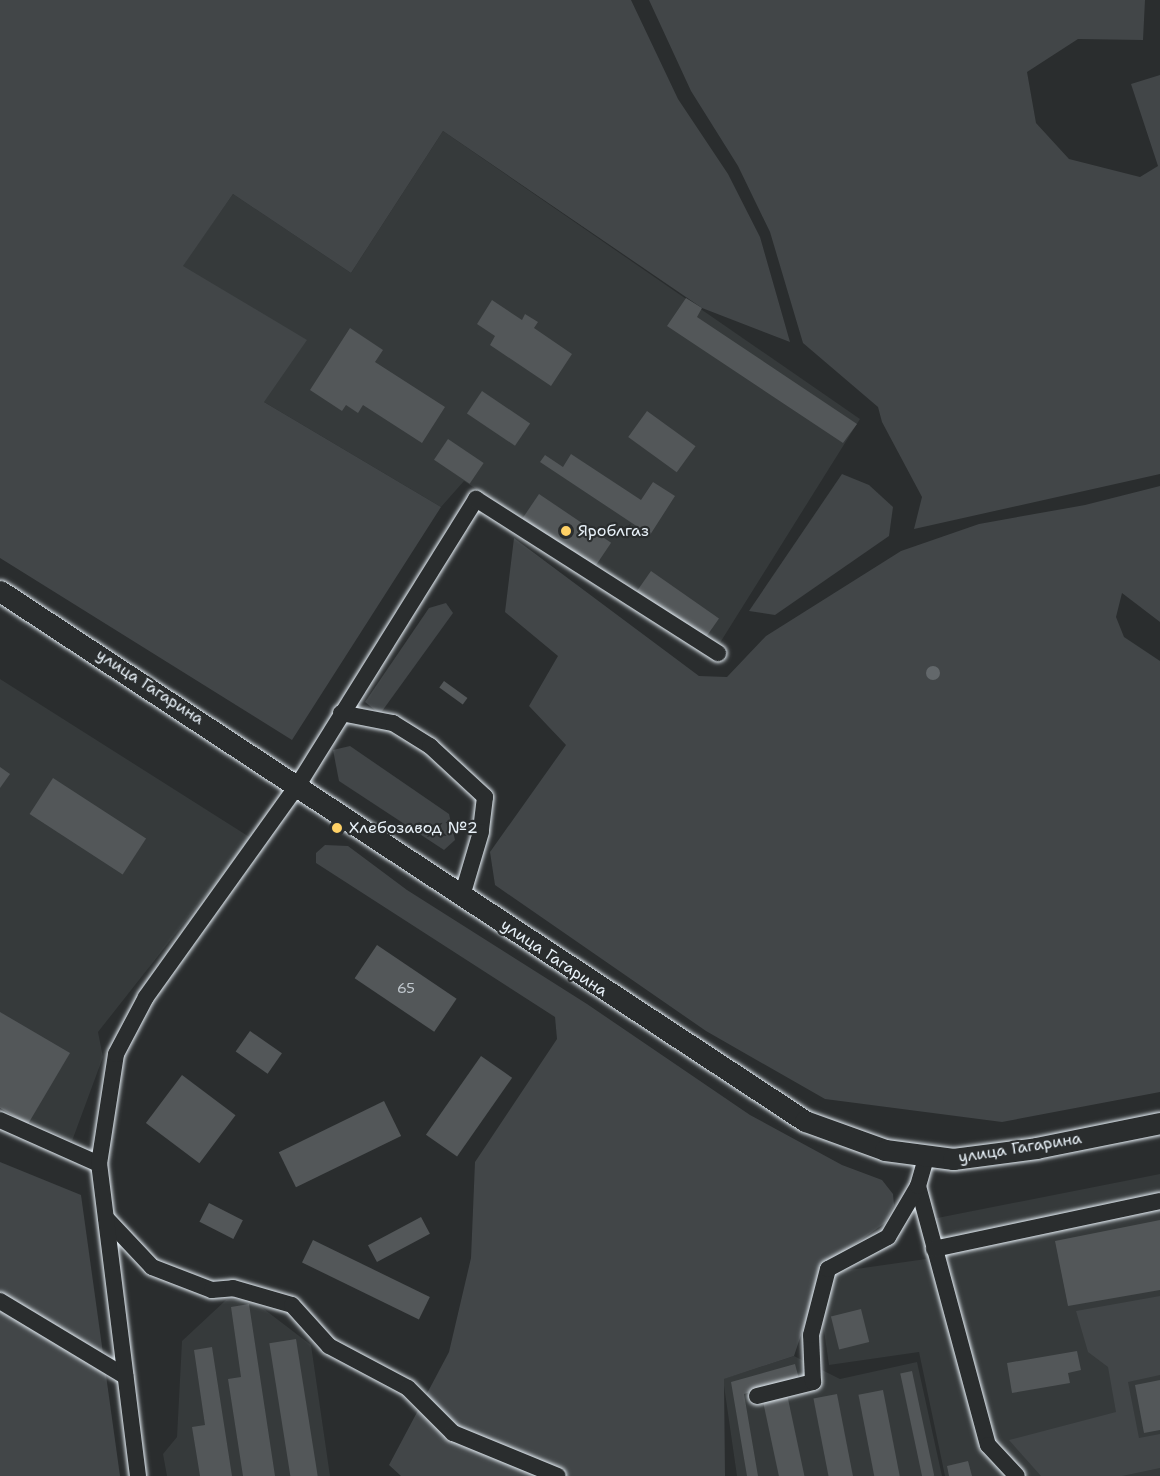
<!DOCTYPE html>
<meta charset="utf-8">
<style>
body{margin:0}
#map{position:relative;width:1160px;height:1476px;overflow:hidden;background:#2a2d2e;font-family:"Shantell Sans",sans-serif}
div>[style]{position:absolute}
.built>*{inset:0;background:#363a3b}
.green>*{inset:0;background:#424648}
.water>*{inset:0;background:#63686b}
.round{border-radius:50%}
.building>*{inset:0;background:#535759;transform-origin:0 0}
.roads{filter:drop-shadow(0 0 2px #e8f1f8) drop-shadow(0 0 2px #e8f1f8)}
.minor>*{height:16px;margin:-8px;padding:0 8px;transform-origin:8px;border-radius:8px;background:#2a2d2e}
.major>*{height:21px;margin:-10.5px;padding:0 10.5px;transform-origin:10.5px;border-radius:10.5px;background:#2a2d2e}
.dots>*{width:16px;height:16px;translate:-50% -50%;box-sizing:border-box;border:3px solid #2a2d2e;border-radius:50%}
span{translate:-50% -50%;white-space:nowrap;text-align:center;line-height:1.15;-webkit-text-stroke:4.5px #2a2d2e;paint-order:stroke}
.number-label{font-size:14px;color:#c3cad0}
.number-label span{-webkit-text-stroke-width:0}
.poi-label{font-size:16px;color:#e8f1f8}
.left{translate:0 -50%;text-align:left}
.street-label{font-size:16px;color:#e8f1f8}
</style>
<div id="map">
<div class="built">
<i style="clip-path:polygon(443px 131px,860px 419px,718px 646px,464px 481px,441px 507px,264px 402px,182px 266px,233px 194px,351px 273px)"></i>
<i style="clip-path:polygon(0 679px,251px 838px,98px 1032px,103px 1057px,72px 1141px,0 1108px)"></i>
<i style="clip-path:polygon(1160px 1174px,1160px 1476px,945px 1476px,919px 1352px,829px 1365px,822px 1317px,835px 1272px,926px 1259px,917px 1222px)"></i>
<i style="clip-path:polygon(226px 1300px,252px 1300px,311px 1345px,330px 1476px,167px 1476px,163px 1454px,177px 1437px,182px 1341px)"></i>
<i style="clip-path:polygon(794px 1356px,840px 1379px,917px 1362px,942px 1476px,737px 1476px,723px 1379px)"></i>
</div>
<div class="green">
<i style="clip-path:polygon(0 0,631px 0,678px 99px,728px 174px,760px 237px,790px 342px,702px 308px,443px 131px,351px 273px,233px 194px,183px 266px,307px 340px,264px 402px,441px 507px,292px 740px,0 558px)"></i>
<i style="clip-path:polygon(649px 0,1145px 0,1143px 40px,1078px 39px,1027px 72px,1036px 123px,1069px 159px,1140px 177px,1158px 166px,1131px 84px,1160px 75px,1160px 474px,914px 529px,922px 497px,882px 422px,878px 407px,803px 343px,770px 232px,738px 166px,691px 91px)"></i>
<i style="clip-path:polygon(842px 474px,869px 485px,893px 507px,889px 536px,775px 615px,749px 611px)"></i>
<i style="clip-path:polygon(1160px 486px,1160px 622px,1122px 593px,1116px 617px,1124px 637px,1160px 661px,1160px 1092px,1002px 1122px,825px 1099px,706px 1031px,495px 885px,490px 852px,566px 745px,529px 706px,558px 656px,505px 612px,514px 538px,699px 676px,727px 677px,766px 636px,901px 551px,979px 524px,1085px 505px)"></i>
<i style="clip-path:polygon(446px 603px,453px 613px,380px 714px,365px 702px,429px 608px)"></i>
<i style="clip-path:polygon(350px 746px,449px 814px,455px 840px,444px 850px,339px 781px,333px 750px)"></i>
<i style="clip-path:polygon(325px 845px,348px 846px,407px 890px,587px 1004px,750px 1115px,842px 1165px,882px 1180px,893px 1194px,894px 1205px,885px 1223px,824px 1266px,794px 1356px,724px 1379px,725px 1476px,401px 1476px,389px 1465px,449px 1352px,471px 1258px,475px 1162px,557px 1039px,555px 1017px,316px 863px,316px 853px)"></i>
<i style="clip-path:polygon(0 1162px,81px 1195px,120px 1476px,0 1476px)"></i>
<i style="clip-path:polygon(1160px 1296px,1160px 1375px,1128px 1382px,1139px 1438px,1160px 1434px,1160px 1468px,1122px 1476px,1041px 1476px,1009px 1440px,1116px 1412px,1108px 1367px,1088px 1352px,1076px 1311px)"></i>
</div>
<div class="water">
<i class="round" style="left:926px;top:666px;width:14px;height:14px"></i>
</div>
<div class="building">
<i style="clip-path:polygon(686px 298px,702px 308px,697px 317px,857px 424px,843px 443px,667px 326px)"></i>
<i style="clip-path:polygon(492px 300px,522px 320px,525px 314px,538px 322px,534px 328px,572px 354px,551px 386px,490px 345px,495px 336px,477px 324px)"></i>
<i style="clip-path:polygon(350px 328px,383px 350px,375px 362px,445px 407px,422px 443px,363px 405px,358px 413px,346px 405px,342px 411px,310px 390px)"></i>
<i style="left:482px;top:391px;width:58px;height:27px;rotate:34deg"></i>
<i style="left:647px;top:411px;width:60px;height:32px;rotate:36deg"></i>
<i style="left:448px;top:439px;width:43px;height:25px;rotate:34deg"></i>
<i style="clip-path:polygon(571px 454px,641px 500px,653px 482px,675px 496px,650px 535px,540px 462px,545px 455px,563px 467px)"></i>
<i style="left:539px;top:494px;width:87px;height:32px;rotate:34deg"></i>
<i style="left:651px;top:571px;width:83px;height:28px;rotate:35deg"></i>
<i style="left:444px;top:681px;width:29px;height:8px;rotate:36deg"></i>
<i style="clip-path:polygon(0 767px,10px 774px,0 788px)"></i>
<i style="left:53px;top:778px;width:111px;height:43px;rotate:33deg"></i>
<i style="left:377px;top:945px;width:96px;height:40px;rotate:34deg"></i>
<i style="clip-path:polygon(0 1012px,70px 1053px,28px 1124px,0 1108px)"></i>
<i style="left:250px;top:1031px;width:39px;height:25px;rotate:35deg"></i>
<i style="left:481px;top:1056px;width:38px;height:96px;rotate:35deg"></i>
<i style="left:182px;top:1075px;width:67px;height:60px;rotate:37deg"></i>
<i style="left:384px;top:1101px;width:39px;height:117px;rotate:64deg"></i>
<i style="left:209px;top:1203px;width:38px;height:21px;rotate:27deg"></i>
<i style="left:421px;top:1217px;width:19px;height:60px;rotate:62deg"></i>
<i style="clip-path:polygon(1160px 1220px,1160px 1290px,1068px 1306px,1055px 1241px)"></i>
<i style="left:313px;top:1240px;width:130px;height:25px;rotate:26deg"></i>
<i style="clip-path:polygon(249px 1304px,275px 1476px,243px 1476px,228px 1379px,241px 1377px,231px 1307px)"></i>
<i style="left:861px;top:1309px;width:34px;height:31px;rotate:76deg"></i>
<i style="left:296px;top:1339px;width:139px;height:27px;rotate:81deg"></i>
<i style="clip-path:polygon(212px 1347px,232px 1476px,200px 1476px,192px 1427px,205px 1425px,194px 1350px)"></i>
<i style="clip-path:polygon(1077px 1351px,1081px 1370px,1068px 1373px,1070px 1383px,1012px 1393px,1007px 1363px)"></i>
<i style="clip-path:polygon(795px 1364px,799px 1379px,744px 1394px,758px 1476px,747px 1476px,731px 1382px)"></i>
<i style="left:912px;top:1371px;width:107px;height:12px;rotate:78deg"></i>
<i style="clip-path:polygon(1160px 1380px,1160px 1430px,1144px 1433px,1135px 1385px)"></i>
<i style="left:883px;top:1390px;width:88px;height:25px;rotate:79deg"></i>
<i style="left:787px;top:1394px;width:84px;height:25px;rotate:78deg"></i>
<i style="left:837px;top:1394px;width:84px;height:24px;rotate:79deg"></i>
<i style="clip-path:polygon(968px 1461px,972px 1476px,949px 1476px,947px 1466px)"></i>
</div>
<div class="roads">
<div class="minor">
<i style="left:341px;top:713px;width:53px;rotate:10.9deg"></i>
<i style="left:393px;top:723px;width:44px;rotate:31.9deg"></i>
<i style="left:430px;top:746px;width:75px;rotate:42.8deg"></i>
<i style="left:485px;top:797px;width:35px;rotate:97deg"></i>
<i style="left:481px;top:832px;width:67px;rotate:106.5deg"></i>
<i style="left:0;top:1120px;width:108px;rotate:24deg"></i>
<i style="left:918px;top:1186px;width:268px;rotate:74.9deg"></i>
<i style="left:988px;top:1445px;width:42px;rotate:46.9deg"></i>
<i style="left:106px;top:1218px;width:67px;rotate:46.8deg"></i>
<i style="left:152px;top:1267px;width:64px;rotate:21deg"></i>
<i style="left:212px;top:1290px;width:21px;rotate:-5deg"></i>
<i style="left:233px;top:1288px;width:61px;rotate:16.1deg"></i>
<i style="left:292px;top:1305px;width:55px;rotate:47.9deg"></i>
<i style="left:329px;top:1346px;width:89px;rotate:28deg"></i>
<i style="left:408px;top:1388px;width:64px;rotate:45deg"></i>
<i style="left:453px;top:1433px;width:113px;rotate:22.3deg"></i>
<i style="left:934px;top:1249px;width:231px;rotate:-12deg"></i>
<i style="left:0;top:1301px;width:146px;rotate:31deg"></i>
<i style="left:757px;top:1396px;width:58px;rotate:-14deg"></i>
<i style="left:813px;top:1382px;width:47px;rotate:-92.4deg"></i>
<i style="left:811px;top:1335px;width:68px;rotate:-75.6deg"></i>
<i style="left:828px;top:1269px;width:68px;rotate:-28.1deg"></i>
<i style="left:888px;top:1237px;width:59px;rotate:-59.5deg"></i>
<i style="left:918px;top:1186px;width:29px;rotate:-74deg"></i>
<i style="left:138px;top:1476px;width:314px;rotate:-97.1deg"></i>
<i style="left:99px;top:1164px;width:111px;rotate:-81.2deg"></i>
<i style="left:116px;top:1054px;width:64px;rotate:-62.2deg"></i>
<i style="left:146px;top:997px;width:261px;rotate:-54.4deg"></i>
<i style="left:298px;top:785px;width:337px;rotate:-58.1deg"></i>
<i style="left:476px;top:499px;width:287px;rotate:32.5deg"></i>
</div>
<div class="major">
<i style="left:0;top:591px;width:964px;rotate:33.36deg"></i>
<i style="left:805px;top:1121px;width:85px;rotate:19.9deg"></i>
<i style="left:885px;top:1150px;width:69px;rotate:7.5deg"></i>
<i style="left:953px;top:1159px;width:84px;rotate:-7.5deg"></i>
<i style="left:1036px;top:1148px;width:126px;rotate:-11.4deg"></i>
</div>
</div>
<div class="dots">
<i style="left:566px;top:531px;background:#ffd166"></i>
<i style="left:337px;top:828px;background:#ffd166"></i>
</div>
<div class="number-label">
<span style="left:406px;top:988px">65</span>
</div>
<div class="poi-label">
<span class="left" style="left:578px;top:531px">Яроблгаз</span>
<span class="left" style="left:349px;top:828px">Хлебозавод №2</span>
</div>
<div class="street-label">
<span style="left:150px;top:687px;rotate:33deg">улица Гагарина</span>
<span style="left:554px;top:958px;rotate:34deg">улица Гагарина</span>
<span style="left:1020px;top:1148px;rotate:-9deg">улица Гагарина</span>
</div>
</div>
